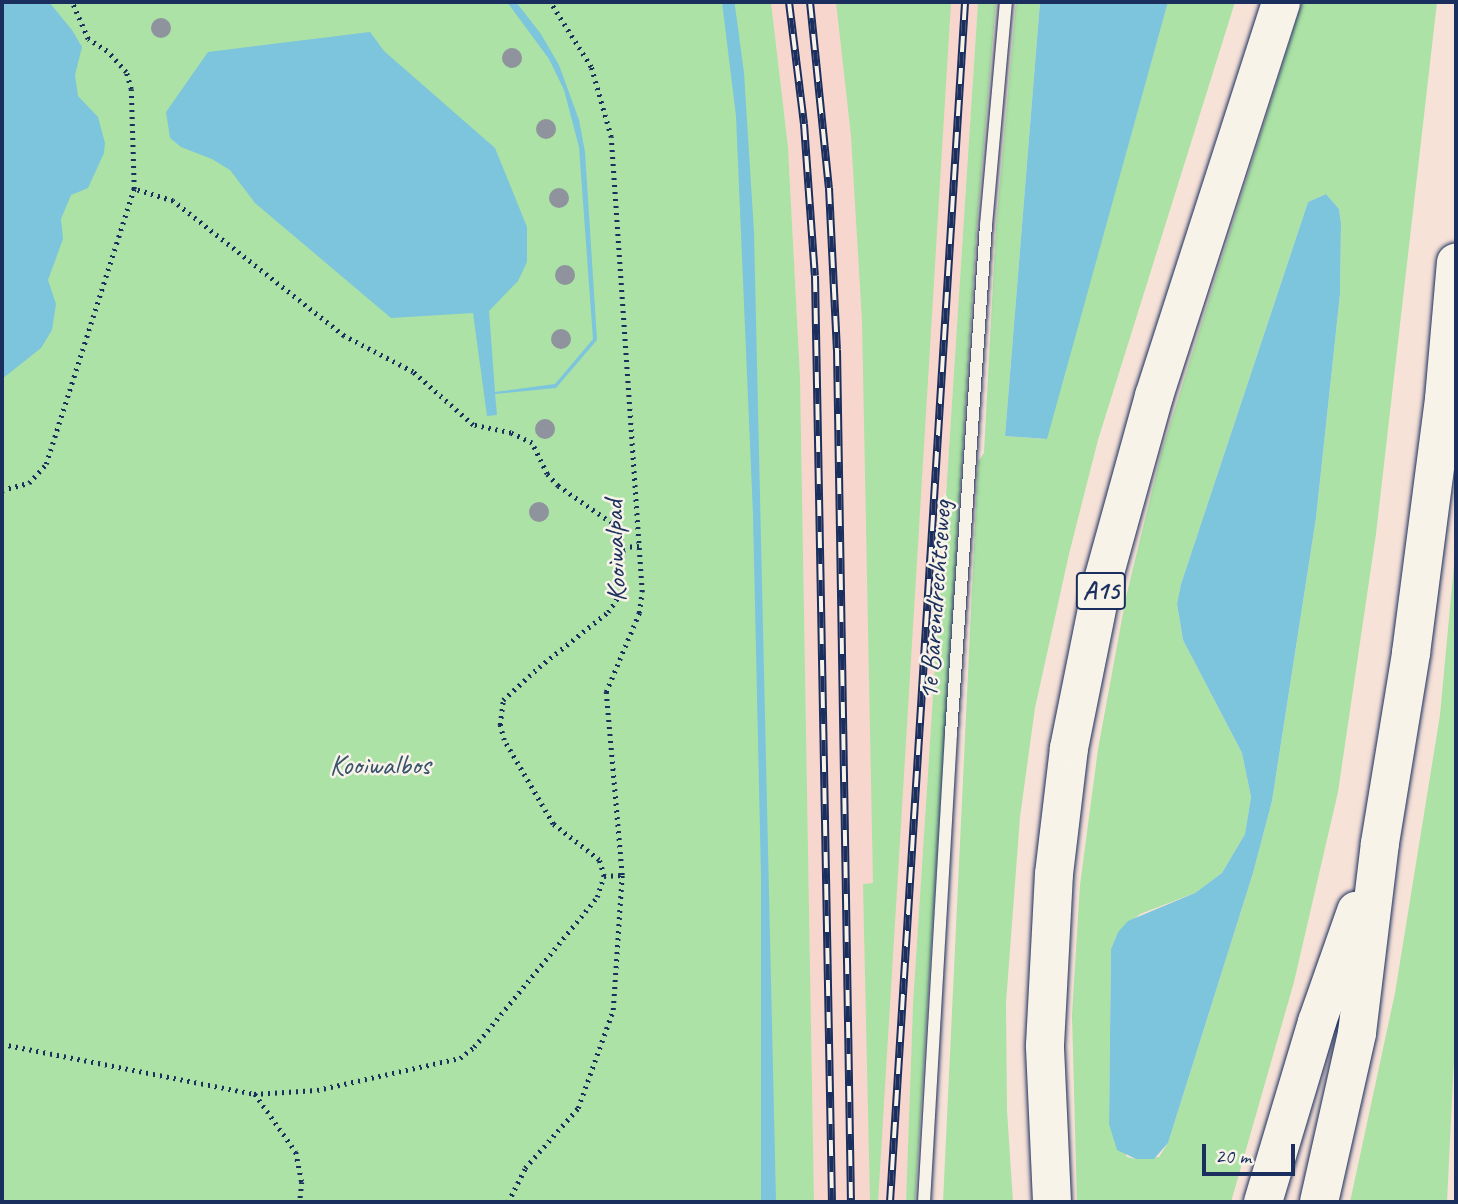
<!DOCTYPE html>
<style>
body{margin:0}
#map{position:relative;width:1458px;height:1204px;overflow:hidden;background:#f7e2d8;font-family:Caveat,sans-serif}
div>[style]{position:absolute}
.built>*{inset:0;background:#f7d6cd}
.green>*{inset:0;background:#ace2a5}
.water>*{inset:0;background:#7dc4dd}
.path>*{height:4.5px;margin-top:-2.25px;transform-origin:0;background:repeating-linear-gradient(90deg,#1b2f5e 0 2px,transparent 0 7px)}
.roads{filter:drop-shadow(0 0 2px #1b2f5e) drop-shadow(0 0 2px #1b2f5e)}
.service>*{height:12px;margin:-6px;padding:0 6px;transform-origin:6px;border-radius:6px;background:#f7f3e8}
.motorway>*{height:38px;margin:-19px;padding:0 19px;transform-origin:19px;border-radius:19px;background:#f7f3e8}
.rail>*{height:8px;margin-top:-4px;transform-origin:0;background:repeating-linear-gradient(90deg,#f7f3e8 0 16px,#1b2f5e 0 32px);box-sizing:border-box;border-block:2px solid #1b2f5e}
.trees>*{width:20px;height:20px;margin:-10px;border-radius:50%;background:#8e939d}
span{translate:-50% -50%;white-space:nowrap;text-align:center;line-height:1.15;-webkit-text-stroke:5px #f7f3e8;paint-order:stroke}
.shield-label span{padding:2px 5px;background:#f7f3e8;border:2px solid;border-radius:5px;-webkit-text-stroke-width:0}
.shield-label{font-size:26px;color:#1b2f5e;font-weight:700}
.street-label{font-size:28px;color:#1b2f5e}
.park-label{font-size:28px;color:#38536c}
.frame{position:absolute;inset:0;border:4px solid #1b2f5e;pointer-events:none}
.scale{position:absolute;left:1202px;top:1144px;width:93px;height:32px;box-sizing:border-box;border:4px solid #1b2f5e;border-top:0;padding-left:9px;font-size:21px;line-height:24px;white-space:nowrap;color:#1b2f5e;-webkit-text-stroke:5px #f7f3e8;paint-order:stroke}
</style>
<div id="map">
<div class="built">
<i style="clip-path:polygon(771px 2px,978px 2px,913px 1004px,906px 1202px,814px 1202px,800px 376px,788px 147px)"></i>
</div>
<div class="green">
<i style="clip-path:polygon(2px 2px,771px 2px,788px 147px,800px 376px,814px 1202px,2px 1202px)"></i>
<i style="clip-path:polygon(836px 2px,951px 2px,878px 1202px,870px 1202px,863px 884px,873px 883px,862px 321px,851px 136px)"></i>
<i style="clip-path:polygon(978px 2px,996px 2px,977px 223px,915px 1202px,906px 1202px,913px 1004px)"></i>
<i style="clip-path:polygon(1016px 2px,1040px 2px,1005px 436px,1046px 439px,1168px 2px,1235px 2px,1098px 440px,1069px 554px,1035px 708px,1020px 817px,1006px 1003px,1007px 1110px,1013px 1202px,943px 1202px,978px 462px,984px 453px,996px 226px)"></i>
<i style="clip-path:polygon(evenodd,1302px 2px,1437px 2px,1376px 534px,1338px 792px,1294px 982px,1231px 1202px,1077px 1202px,1072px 1016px,1080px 885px,1098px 749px,1126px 597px,1162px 450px,1302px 2px,1326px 194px,1339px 209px,1341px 223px,1340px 294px,1316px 518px,1272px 801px,1253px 873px,1168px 1143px,1159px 1157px,1136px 1159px,1127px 1157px,1109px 1124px,1111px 949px,1118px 932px,1140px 914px,1195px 893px,1222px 873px,1245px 834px,1251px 797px,1242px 753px,1183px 640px,1177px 604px,1181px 584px,1308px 202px,1326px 194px)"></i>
<i style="clip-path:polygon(1456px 543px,1456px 1018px,1447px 1202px,1350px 1202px,1395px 993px,1440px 715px)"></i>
</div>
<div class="water">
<i style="clip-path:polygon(2px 2px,49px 2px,72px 30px,82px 47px,75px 75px,78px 96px,98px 117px,105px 143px,104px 153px,88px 188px,71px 195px,61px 219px,63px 239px,48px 280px,56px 304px,52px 330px,41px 348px,2px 379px)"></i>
<i style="clip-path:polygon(507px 2px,516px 2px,541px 34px,559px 65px,579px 120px,585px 152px,597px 340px,556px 388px,495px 394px,497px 415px,487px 416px,473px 313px,391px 318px,255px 203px,230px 170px,212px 159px,181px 147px,170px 138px,166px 112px,208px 52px,370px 32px,384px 51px,495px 148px,527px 227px,527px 262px,518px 281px,489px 311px,495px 392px,555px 384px,593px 339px,579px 147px,564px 90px,549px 59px)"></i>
<i style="clip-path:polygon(722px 2px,735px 2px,735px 6px,744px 73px,754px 232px,776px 1202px,761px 1202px,761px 876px,753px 515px,736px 116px)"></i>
<i style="clip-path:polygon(1040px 2px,1168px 2px,1047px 439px,1005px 436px)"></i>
<i style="clip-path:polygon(1326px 194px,1339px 209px,1341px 223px,1340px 294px,1316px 518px,1272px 801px,1253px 873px,1168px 1143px,1154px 1159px,1136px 1159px,1117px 1150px,1109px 1124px,1111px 949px,1118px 932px,1128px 921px,1195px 893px,1222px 873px,1245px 834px,1251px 797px,1242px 753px,1183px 640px,1177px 604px,1181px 584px,1308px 202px)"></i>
</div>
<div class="path">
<i style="left:2px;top:490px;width:28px;rotate:-15deg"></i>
<i style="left:29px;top:483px;width:25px;rotate:-48deg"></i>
<i style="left:46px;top:464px;width:289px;rotate:-72.3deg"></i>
<i style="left:134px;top:189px;width:100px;rotate:-91.7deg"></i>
<i style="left:131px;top:89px;width:18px;rotate:-106deg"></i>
<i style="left:126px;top:72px;width:28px;rotate:-132deg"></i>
<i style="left:107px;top:51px;width:22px;rotate:-148deg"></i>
<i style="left:88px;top:39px;width:40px;rotate:-113.4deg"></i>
<i style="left:623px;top:547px;width:16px;rotate:-4deg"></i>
<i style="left:604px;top:876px;width:18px;rotate:-3deg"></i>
<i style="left:2px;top:1044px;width:257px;rotate:11.2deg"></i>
<i style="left:254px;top:1094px;width:63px;rotate:-3.6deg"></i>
<i style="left:317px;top:1090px;width:147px;rotate:-12.6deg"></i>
<i style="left:460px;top:1058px;width:18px;rotate:-38deg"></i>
<i style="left:474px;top:1047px;width:194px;rotate:-50.6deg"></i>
<i style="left:597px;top:897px;width:22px;rotate:-72deg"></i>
<i style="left:604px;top:876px;width:17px;rotate:-107deg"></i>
<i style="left:599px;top:860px;width:58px;rotate:-142deg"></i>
<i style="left:553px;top:824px;width:97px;rotate:-120.3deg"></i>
<i style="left:504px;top:740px;width:16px;rotate:-105deg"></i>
<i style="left:500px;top:725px;width:25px;rotate:-83deg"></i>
<i style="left:503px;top:700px;width:49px;rotate:-42.5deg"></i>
<i style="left:539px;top:667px;width:88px;rotate:-38.6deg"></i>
<i style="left:608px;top:612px;width:22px;rotate:-56deg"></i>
<i style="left:620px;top:594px;width:47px;rotate:-86.3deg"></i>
<i style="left:623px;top:547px;width:21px;rotate:-107deg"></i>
<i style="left:617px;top:527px;width:72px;rotate:-145.2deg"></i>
<i style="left:558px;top:486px;width:16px;rotate:-133deg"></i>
<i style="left:547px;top:474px;width:34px;rotate:-116deg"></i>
<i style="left:532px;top:443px;width:23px;rotate:-155deg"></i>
<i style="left:511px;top:433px;width:39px;rotate:-168deg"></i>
<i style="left:473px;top:425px;width:80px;rotate:-138.5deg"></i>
<i style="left:413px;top:372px;width:78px;rotate:-152.4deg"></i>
<i style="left:344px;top:336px;width:218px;rotate:-141.7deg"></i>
<i style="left:173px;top:201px;width:41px;rotate:-162.9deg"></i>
<i style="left:255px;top:1094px;width:71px;rotate:54.7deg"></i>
<i style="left:296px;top:1152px;width:31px;rotate:79deg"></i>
<i style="left:302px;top:1182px;width:20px;rotate:96deg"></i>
<i style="left:508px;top:1202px;width:38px;rotate:-63deg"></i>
<i style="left:525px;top:1168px;width:80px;rotate:-48.5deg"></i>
<i style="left:578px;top:1108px;width:104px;rotate:-70.3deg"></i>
<i style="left:613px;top:1010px;width:135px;rotate:-86.2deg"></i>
<i style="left:622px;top:875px;width:184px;rotate:-95deg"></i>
<i style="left:606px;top:692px;width:86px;rotate:-67.3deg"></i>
<i style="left:639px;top:613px;width:21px;rotate:-82deg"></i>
<i style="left:642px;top:592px;width:456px;rotate:-93.9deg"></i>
<i style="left:611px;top:137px;width:73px;rotate:-105.9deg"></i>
<i style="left:591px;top:67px;width:77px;rotate:-122.2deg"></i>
</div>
<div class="roads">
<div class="service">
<i style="left:924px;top:1202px;width:469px;rotate:-86.7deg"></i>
<i style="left:951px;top:734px;width:510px;rotate:-86.07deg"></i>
<i style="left:986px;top:225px;width:224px;rotate:-84.9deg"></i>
</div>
<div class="motorway">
<i style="left:1052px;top:1202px;width:157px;rotate:-92.6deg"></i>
<i style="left:1045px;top:1045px;width:171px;rotate:-87deg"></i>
<i style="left:1054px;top:874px;width:127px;rotate:-83.2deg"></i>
<i style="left:1069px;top:748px;width:171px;rotate:-78.6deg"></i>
<i style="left:1103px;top:580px;width:191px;rotate:-74.5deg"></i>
<i style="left:1154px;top:396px;width:414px;rotate:-72.1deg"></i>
<i style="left:1263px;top:1202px;width:188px;rotate:-73.3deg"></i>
<i style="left:1317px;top:1022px;width:118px;rotate:-70.6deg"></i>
<i style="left:1319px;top:1202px;width:173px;rotate:-77.3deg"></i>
<i style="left:1357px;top:1033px;width:191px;rotate:-83.1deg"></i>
<i style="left:1380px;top:843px;width:193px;rotate:-80.7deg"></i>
<i style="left:1411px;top:653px;width:256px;rotate:-82.6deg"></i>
<i style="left:1444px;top:399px;width:137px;rotate:-85deg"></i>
</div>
</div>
<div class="rail">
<i style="left:789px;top:2px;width:123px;rotate:83deg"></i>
<i style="left:804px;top:124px;width:152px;rotate:85.9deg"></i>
<i style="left:815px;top:276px;width:926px;rotate:88.95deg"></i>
<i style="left:810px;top:2px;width:187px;rotate:84.2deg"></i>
<i style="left:829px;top:188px;width:162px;rotate:87.2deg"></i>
<i style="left:837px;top:350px;width:852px;rotate:89.06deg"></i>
<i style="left:890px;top:1202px;width:1202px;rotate:-86.42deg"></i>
</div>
<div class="trees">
<i style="left:161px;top:28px"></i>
<i style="left:512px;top:58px"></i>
<i style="left:546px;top:129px"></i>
<i style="left:559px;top:198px"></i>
<i style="left:565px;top:275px"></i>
<i style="left:561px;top:339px"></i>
<i style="left:545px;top:429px"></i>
<i style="left:539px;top:512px"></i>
</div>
<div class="shield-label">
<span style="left:1101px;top:591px">A15</span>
</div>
<div class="street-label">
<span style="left:615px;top:551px;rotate:-92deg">Kooiwalpad</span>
<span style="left:935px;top:600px;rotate:-86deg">1e Barendrechtseweg</span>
</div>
<div class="park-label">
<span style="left:380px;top:765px">Kooiwalbos</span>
</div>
<div class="frame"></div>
<div class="scale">20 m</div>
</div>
